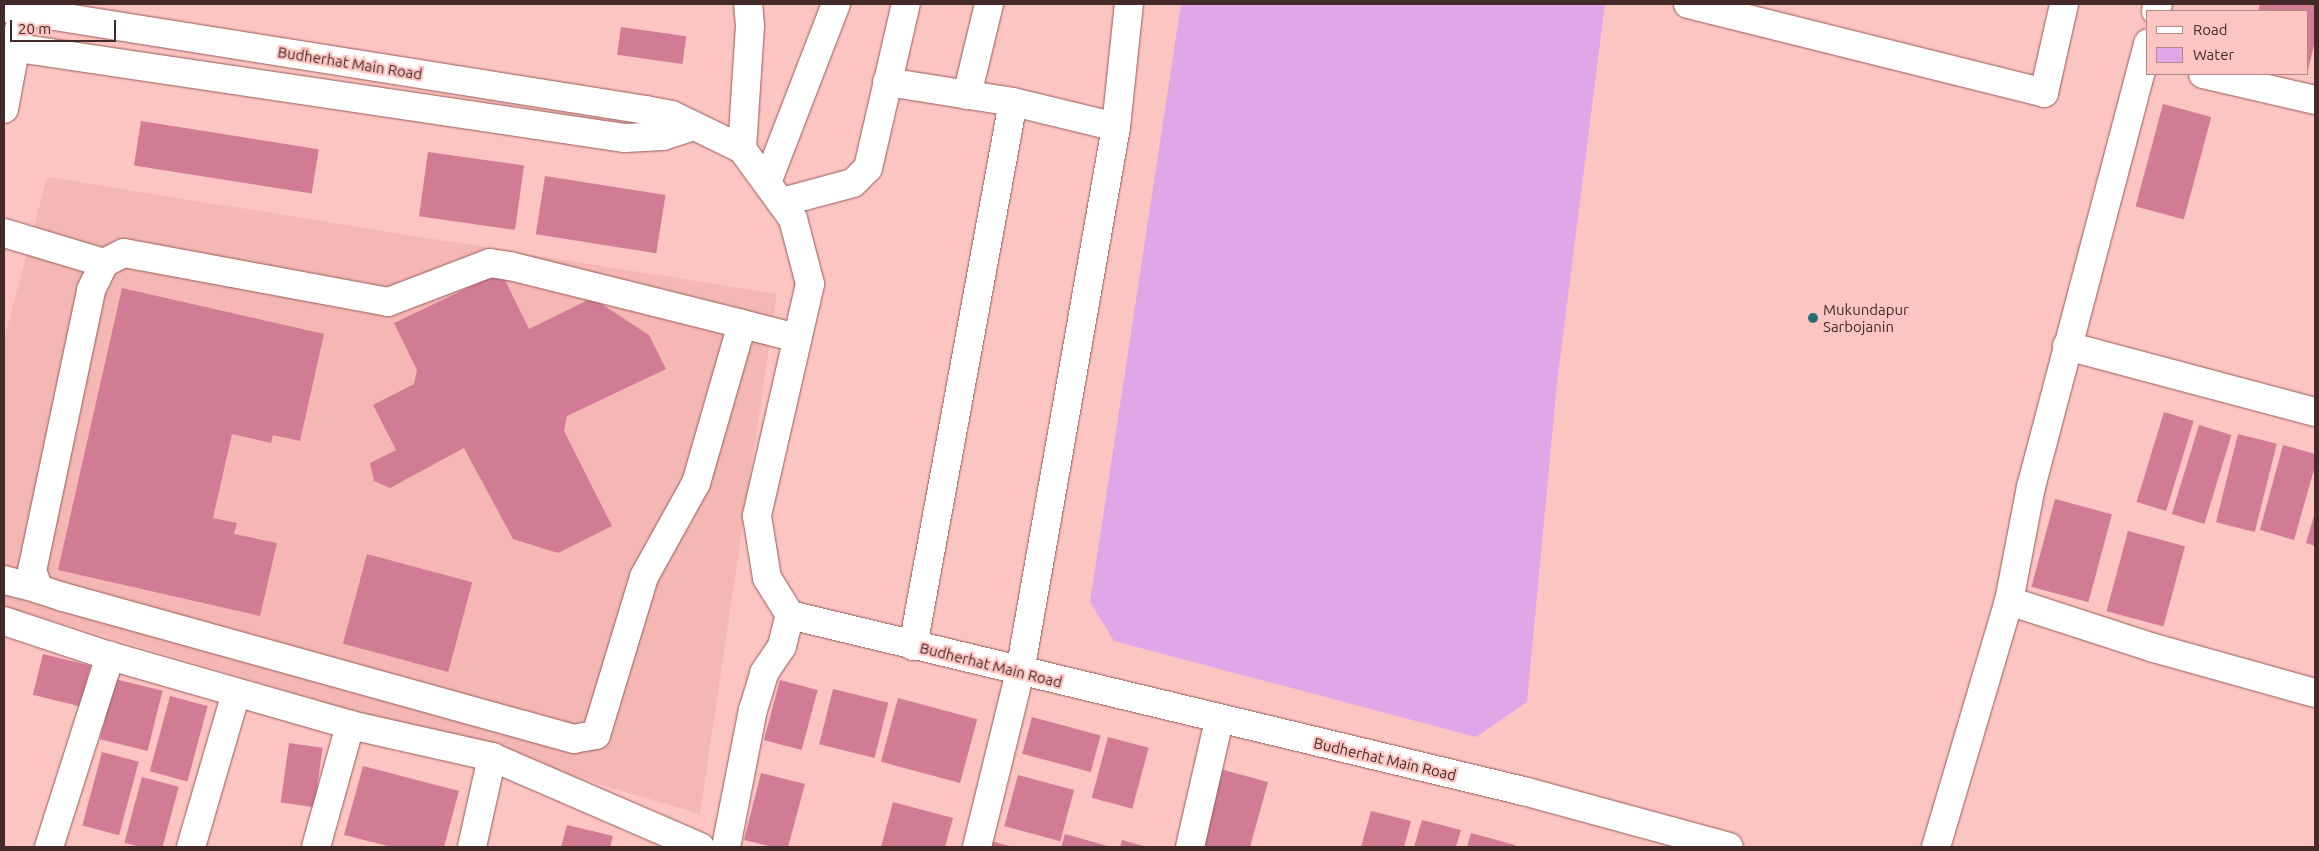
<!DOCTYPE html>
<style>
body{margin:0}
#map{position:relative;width:2319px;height:851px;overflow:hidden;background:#fdc5c2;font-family:Ubuntu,sans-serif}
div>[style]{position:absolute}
.built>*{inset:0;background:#f4b7b3}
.water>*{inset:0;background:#e0a7e8}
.building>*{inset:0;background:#d17c94;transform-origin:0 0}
.roads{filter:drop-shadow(0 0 1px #975b58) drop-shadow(0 0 1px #975b58)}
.minor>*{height:28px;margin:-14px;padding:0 14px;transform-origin:14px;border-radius:14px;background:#fff}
.dots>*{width:14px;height:14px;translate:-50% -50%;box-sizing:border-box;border:2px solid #fdc5c2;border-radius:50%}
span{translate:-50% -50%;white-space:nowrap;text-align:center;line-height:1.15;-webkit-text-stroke:4.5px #fdc5c2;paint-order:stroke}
.street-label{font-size:15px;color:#432927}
.poi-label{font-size:15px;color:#432927}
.left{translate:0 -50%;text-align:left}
.frame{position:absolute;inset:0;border:5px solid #432927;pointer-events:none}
.legend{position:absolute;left:2146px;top:10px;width:162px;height:65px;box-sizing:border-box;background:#fdc5c2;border:1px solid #b38784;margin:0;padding:6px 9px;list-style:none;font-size:15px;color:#432927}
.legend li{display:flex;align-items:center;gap:10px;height:25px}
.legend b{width:25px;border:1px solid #b38784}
.scale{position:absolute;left:10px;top:20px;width:106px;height:22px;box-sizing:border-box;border:2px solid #432927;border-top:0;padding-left:6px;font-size:15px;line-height:18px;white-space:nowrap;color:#432927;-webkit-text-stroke:4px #fdc5c2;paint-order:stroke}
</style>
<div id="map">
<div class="built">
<i style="clip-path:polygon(47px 177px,777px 294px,700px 814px,4px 606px,4px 340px)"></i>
</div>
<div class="water">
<i style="clip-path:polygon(1181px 4px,1605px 4px,1557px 383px,1527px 702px,1476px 737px,1114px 641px,1090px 602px)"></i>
</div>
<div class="building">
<i style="clip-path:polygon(2260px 4px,2315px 4px,2315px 41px,2308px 70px,2308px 11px,2258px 11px)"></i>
<i style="left:621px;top:27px;width:66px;height:28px;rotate:8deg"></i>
<i style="left:2163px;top:104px;width:50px;height:106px;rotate:15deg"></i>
<i style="left:141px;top:121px;width:180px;height:45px;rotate:9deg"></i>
<i style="left:428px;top:152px;width:97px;height:65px;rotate:8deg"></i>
<i style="left:545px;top:176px;width:122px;height:59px;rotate:9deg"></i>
<i style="clip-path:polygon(501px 272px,529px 329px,592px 298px,649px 335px,666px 369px,567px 416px,564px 431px,612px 526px,558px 553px,513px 539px,464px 448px,390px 488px,374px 481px,370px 463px,396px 450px,373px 405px,414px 384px,417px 370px,394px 323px)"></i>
<i style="clip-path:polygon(122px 288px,324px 334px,300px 441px,273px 435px,271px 443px,232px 434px,213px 518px,237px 523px,234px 534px,277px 543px,260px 616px,58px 570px)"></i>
<i style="left:2164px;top:412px;width:31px;height:94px;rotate:17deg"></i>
<i style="left:2199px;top:425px;width:34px;height:93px;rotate:17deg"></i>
<i style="left:2238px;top:434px;width:40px;height:91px;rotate:14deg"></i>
<i style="clip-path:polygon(2283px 445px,2315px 454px,2315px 466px,2294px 540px,2260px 530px)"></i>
<i style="left:2055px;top:499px;width:59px;height:91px;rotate:15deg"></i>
<i style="clip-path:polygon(2315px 512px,2315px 546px,2306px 543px)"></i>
<i style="left:2128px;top:531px;width:59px;height:83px;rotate:15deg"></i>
<i style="left:367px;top:554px;width:109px;height:93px;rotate:15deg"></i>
<i style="left:43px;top:654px;width:49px;height:42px;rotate:14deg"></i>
<i style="left:115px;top:679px;width:49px;height:62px;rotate:14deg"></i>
<i style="left:780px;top:680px;width:39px;height:62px;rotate:15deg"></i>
<i style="left:833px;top:689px;width:57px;height:57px;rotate:14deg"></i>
<i style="left:170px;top:696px;width:39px;height:78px;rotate:15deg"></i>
<i style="left:898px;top:698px;width:82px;height:66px;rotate:15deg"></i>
<i style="left:1032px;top:717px;width:71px;height:38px;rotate:15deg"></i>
<i style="left:1108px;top:737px;width:42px;height:63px;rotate:15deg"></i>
<i style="left:289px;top:743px;width:34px;height:60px;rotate:8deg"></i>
<i style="left:102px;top:752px;width:38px;height:76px;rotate:15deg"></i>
<i style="clip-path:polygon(363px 766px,459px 791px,444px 847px,392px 847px,344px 835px)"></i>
<i style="clip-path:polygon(1220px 769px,1268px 782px,1250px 847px,1199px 847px)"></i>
<i style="clip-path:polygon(761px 773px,805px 784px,788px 847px,773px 847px,744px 840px)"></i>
<i style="left:1018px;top:775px;width:58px;height:53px;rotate:15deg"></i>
<i style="left:142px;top:777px;width:38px;height:68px;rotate:15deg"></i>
<i style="clip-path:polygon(893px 802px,953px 818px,945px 847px,881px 847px)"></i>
<i style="clip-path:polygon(1371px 811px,1411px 821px,1404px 847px,1361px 847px)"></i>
<i style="clip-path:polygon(1422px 820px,1461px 830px,1456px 847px,1414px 847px)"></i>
<i style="clip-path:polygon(567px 825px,613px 836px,610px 847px,561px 847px)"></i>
<i style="clip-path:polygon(1471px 833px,1515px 845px,1515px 847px,1467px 847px)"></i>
<i style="clip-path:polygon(1065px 834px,1111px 847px,1061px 847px)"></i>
<i style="clip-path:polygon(987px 840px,1013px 847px,985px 847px)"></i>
<i style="clip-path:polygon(1122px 840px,1147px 847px,1120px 847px)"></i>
</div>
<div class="roads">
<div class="minor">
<i style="left:1688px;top:4px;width:367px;rotate:14deg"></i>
<i style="left:2044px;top:93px;width:91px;rotate:-77.3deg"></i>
<i style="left:4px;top:8px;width:650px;rotate:9.03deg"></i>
<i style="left:646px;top:110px;width:26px;rotate:11deg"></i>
<i style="left:672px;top:115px;width:78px;rotate:25.9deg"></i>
<i style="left:742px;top:149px;width:87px;rotate:53.9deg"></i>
<i style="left:793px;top:219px;width:67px;rotate:75.3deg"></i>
<i style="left:810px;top:284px;width:238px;rotate:102.9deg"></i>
<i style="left:757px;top:516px;width:63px;rotate:80.8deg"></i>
<i style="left:767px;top:578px;width:44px;rotate:58.1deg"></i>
<i style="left:790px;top:615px;width:758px;rotate:13.5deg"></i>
<i style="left:1527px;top:792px;width:209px;rotate:15.2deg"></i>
<i style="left:2156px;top:11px;width:7px;rotate:-74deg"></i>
<i style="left:4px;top:46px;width:628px;rotate:8.43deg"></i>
<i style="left:625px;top:138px;width:38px;rotate:-3deg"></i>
<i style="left:663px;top:136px;width:32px;rotate:-18deg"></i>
<i style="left:2203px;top:74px;width:115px;rotate:13.1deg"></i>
<i style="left:887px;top:82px;width:128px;rotate:9deg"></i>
<i style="left:1013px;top:102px;width:106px;rotate:13.6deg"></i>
<i style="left:967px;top:95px;width:94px;rotate:-76.4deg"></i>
<i style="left:4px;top:109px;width:81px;rotate:-79.4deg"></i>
<i style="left:742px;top:149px;width:123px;rotate:-86.3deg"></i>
<i style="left:750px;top:26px;width:22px;rotate:-95deg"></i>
<i style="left:768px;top:180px;width:189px;rotate:-68.9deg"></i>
<i style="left:782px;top:202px;width:73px;rotate:-15deg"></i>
<i style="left:853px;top:183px;width:21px;rotate:-45deg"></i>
<i style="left:868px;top:168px;width:168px;rotate:-77deg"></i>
<i style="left:4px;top:233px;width:104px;rotate:16.7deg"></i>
<i style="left:742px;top:324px;width:166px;rotate:106.1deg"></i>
<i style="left:696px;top:483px;width:107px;rotate:119deg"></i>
<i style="left:644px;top:577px;width:165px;rotate:106.9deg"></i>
<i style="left:596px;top:735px;width:22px;rotate:170deg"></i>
<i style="left:574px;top:739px;width:530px;rotate:-164.47deg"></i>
<i style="left:63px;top:597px;width:25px;rotate:-162deg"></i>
<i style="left:39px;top:589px;width:19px;rotate:-111deg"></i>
<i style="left:32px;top:571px;width:287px;rotate:-78.1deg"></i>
<i style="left:91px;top:290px;width:30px;rotate:-64deg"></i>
<i style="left:104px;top:263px;width:22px;rotate:-27deg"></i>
<i style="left:124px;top:253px;width:269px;rotate:10.5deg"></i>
<i style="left:388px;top:302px;width:109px;rotate:-20.9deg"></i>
<i style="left:490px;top:263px;width:20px;rotate:9deg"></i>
<i style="left:510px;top:266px;width:239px;rotate:14deg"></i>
<i style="left:742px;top:324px;width:57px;rotate:14.3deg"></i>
<i style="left:2067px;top:346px;width:257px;rotate:14.9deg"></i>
<i style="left:4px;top:580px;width:36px;rotate:14deg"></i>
<i style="left:2009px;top:601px;width:152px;rotate:18deg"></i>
<i style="left:2154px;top:648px;width:167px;rotate:15.6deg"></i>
<i style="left:4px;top:621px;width:112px;rotate:18.3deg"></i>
<i style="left:110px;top:656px;width:250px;rotate:16deg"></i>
<i style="left:350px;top:725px;width:146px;rotate:12.7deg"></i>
<i style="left:492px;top:757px;width:227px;rotate:23.4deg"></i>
<i style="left:913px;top:646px;width:553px;rotate:-79.58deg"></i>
<i style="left:49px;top:847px;width:201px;rotate:-72.3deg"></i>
<i style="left:191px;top:847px;width:160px;rotate:-73.7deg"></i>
<i style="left:316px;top:847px;width:127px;rotate:-74.4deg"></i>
<i style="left:472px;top:847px;width:92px;rotate:-77.5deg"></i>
<i style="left:726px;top:847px;width:140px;rotate:-78.9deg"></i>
<i style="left:753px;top:710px;width:39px;rotate:-73deg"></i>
<i style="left:764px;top:673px;width:32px;rotate:-56deg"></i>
<i style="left:782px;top:646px;width:32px;rotate:-76deg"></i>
<i style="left:977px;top:847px;width:180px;rotate:-76.2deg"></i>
<i style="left:1020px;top:672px;width:553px;rotate:-80.01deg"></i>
<i style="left:1116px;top:127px;width:124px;rotate:-84deg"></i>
<i style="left:1190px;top:847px;width:130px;rotate:-77.1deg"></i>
<i style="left:1936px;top:847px;width:257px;rotate:-73.5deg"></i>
<i style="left:2009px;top:601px;width:116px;rotate:-79.1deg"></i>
<i style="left:2031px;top:487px;width:459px;rotate:-75.2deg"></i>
</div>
</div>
<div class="dots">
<i style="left:1813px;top:318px;background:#236e74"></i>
</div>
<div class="street-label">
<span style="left:350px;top:63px;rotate:9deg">Budherhat Main Road</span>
<span style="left:991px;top:665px;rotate:14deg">Budherhat Main Road</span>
<span style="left:1385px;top:759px;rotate:13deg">Budherhat Main Road</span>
</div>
<div class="poi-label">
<span class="left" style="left:1823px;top:318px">Mukundapur<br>Sarbojanin</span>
</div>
<div class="frame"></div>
<ul class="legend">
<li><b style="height:6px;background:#fff"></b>Road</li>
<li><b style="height:14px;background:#e0a7e8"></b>Water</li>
</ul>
<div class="scale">20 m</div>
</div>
